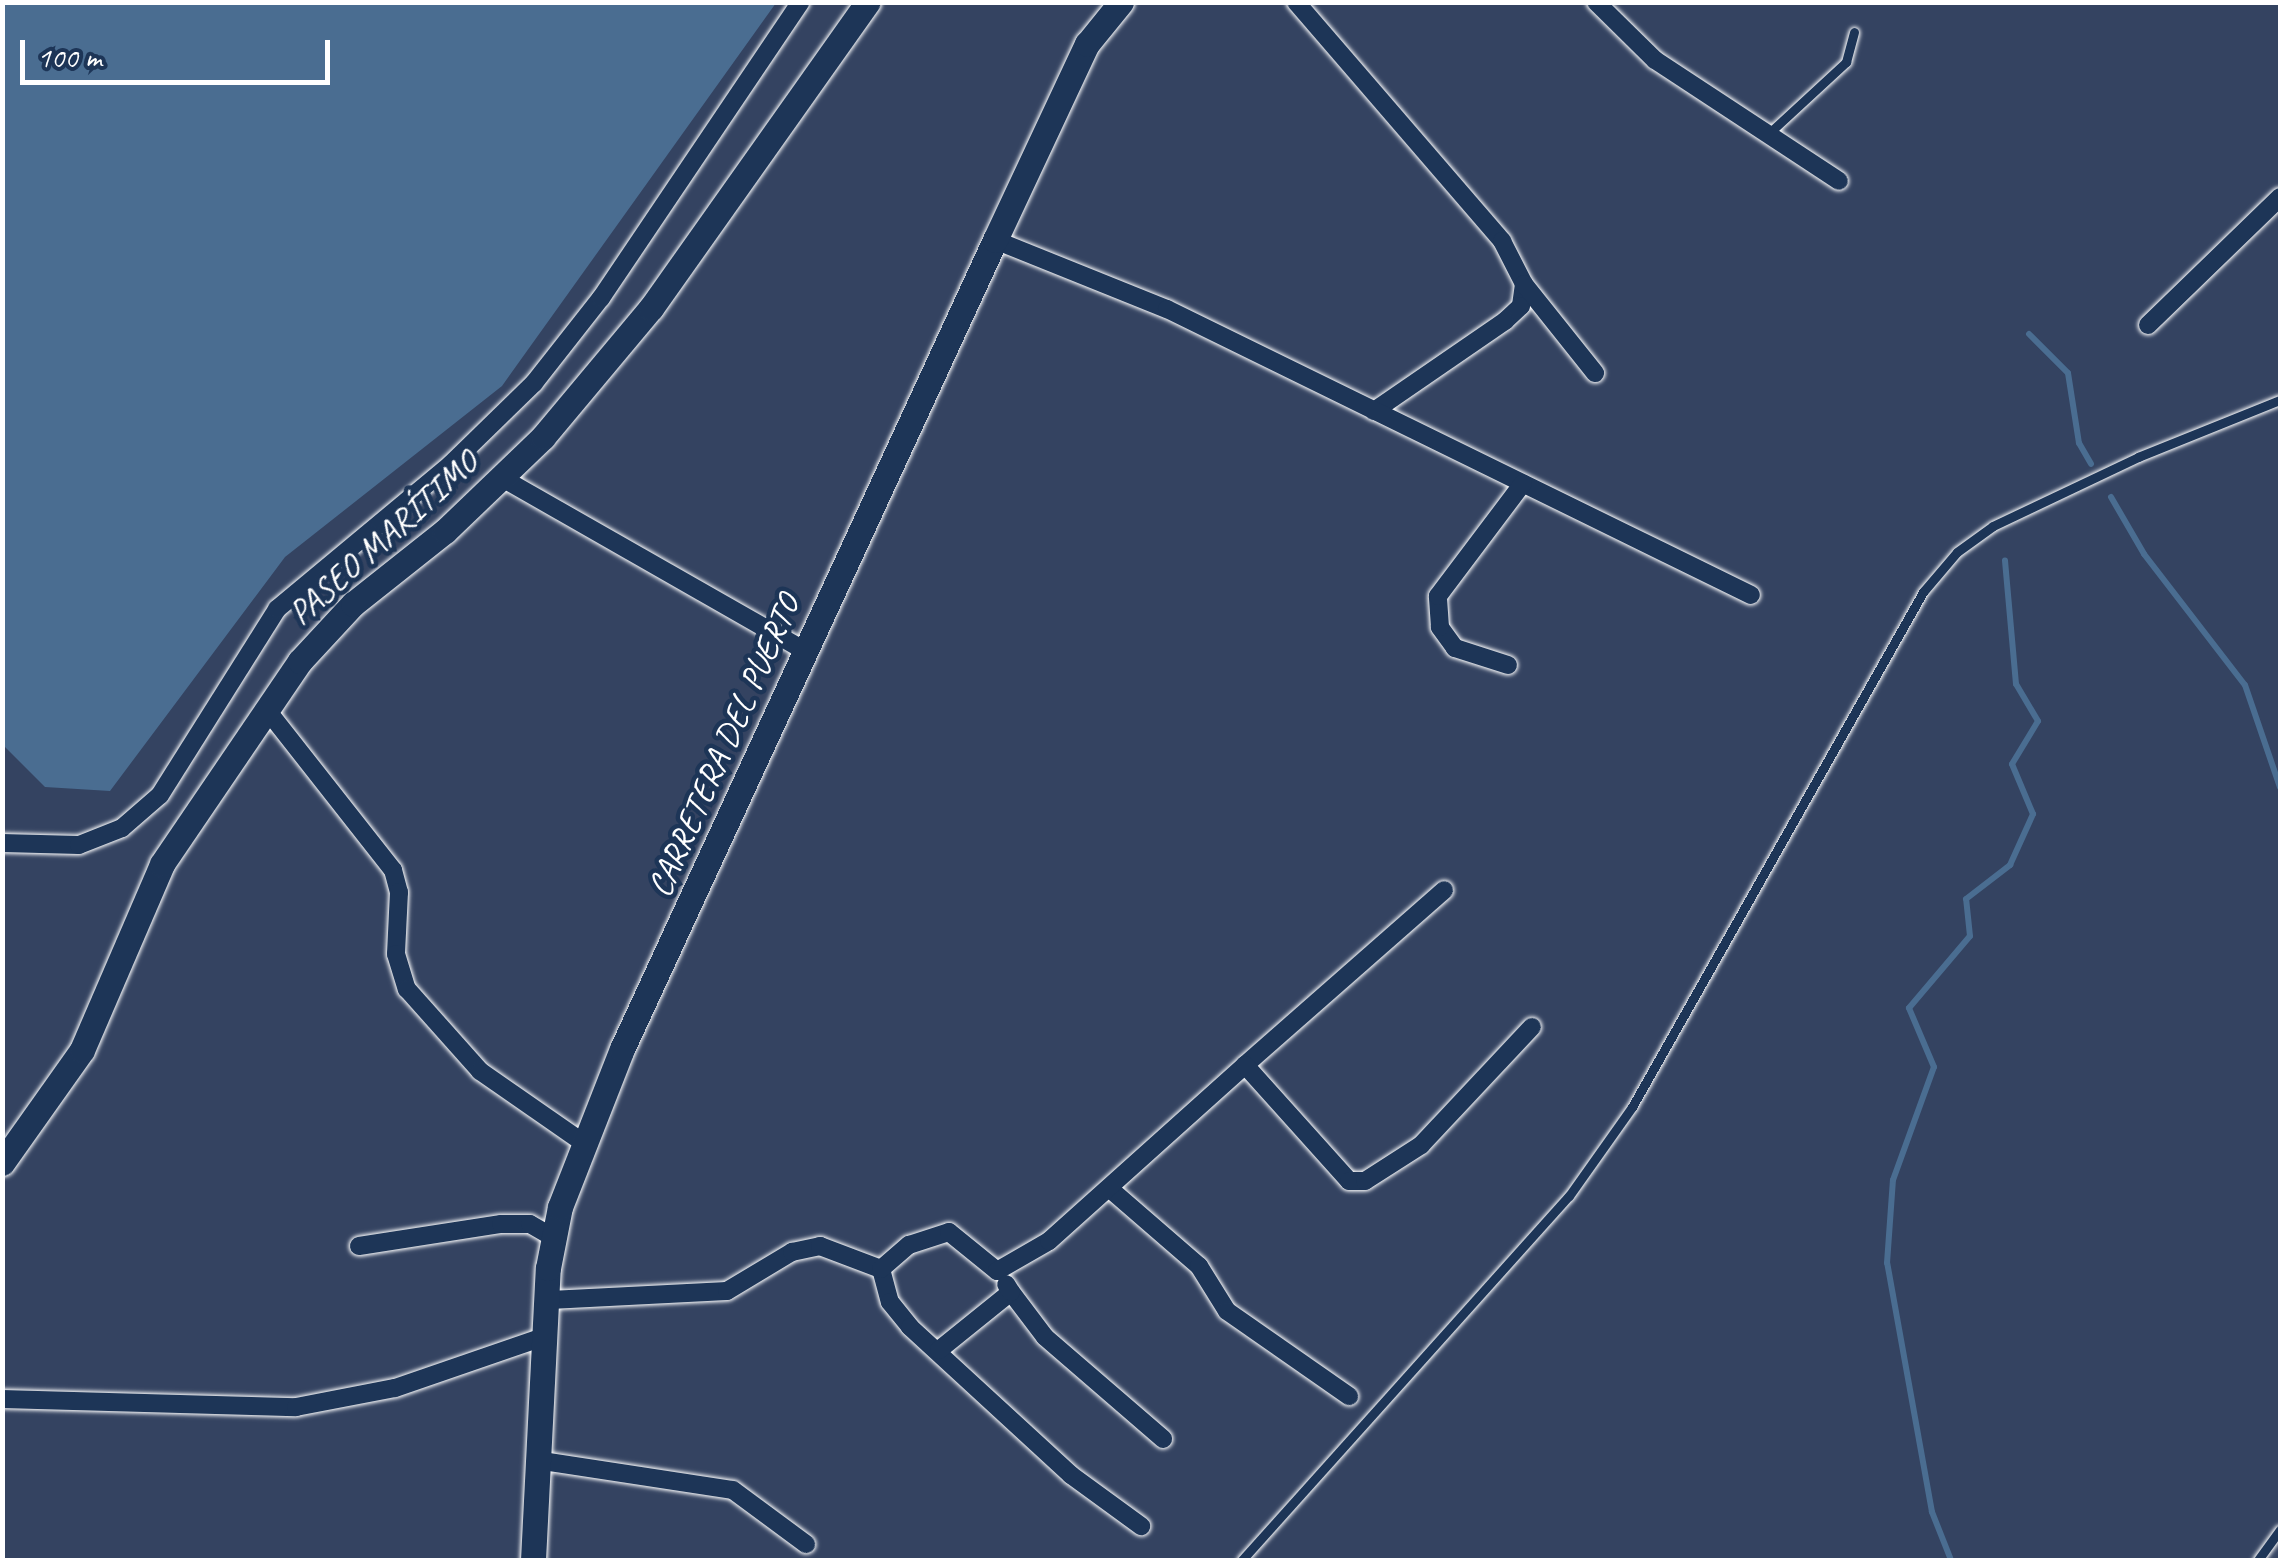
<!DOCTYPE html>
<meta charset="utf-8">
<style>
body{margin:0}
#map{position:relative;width:2283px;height:1563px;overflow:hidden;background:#344361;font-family:Caveat,sans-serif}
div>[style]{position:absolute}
.water>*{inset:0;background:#4a6d91}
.stream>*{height:6px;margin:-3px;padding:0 3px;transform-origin:3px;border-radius:3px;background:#4a6d91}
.roads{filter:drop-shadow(0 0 2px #fff) drop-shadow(0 0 2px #fff)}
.lane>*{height:9px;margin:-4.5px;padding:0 4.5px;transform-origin:4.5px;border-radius:4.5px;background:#1d3557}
.street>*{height:18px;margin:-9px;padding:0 9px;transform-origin:9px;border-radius:9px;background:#1d3557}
.secondary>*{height:25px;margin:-12.5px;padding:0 12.5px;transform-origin:12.5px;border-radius:12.5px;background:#1d3557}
span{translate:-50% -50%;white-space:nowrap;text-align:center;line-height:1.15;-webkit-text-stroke:9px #1d3557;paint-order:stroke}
.street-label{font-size:35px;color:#fff}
.frame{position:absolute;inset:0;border:5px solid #fff;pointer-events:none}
.scale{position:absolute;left:20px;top:40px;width:310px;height:45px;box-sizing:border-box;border:5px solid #fff;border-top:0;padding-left:12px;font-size:30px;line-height:35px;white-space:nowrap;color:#fff;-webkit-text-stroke:8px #1d3557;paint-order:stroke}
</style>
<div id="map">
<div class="water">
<i style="clip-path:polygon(2px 3px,776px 3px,502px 386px,285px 557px,110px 791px,45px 787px,3px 745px)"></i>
</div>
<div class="stream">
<i style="left:2029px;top:334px;width:55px;rotate:45deg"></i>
<i style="left:2068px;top:373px;width:71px;rotate:81.1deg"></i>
<i style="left:2079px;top:443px;width:24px;rotate:60deg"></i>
<i style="left:2111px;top:497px;width:66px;rotate:59.9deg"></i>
<i style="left:2144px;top:554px;width:165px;rotate:52.4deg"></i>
<i style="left:2245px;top:685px;width:108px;rotate:71.1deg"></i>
<i style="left:1951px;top:1560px;width:52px;rotate:-111.6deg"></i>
<i style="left:1932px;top:1512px;width:253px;rotate:-100.2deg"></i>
<i style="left:1887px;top:1263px;width:83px;rotate:-85.9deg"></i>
<i style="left:1893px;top:1180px;width:120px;rotate:-70.1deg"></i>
<i style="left:1934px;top:1067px;width:64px;rotate:-113deg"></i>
<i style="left:1909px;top:1008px;width:94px;rotate:-49.7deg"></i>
<i style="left:1970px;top:936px;width:37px;rotate:-96deg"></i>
<i style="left:1966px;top:899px;width:56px;rotate:-37.7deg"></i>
<i style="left:2010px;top:865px;width:56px;rotate:-65.7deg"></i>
<i style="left:2033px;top:814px;width:54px;rotate:-112.8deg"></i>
<i style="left:2012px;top:764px;width:50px;rotate:-58.8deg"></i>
<i style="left:2038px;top:721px;width:43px;rotate:-120.7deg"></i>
<i style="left:2016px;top:684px;width:124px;rotate:-95.1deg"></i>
</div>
<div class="roads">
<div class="lane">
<i style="left:1767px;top:135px;width:108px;rotate:-42.7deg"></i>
<i style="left:1846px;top:62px;width:31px;rotate:-75deg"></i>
<i style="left:1242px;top:1560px;width:489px;rotate:-48.1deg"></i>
<i style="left:1569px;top:1196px;width:109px;rotate:-54.7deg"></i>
<i style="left:1632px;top:1107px;width:592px;rotate:-60.53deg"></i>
<i style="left:1923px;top:592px;width:52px;rotate:-49.6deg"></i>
<i style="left:1957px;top:552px;width:44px;rotate:-35.8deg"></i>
<i style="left:1993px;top:526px;width:161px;rotate:-25.4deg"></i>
<i style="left:2138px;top:457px;width:153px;rotate:-21.9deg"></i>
<i style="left:2258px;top:1560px;width:37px;rotate:-54deg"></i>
</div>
<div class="street">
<i style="left:1296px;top:2px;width:316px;rotate:49.2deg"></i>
<i style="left:1502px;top:241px;width:48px;rotate:62.9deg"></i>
<i style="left:1524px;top:284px;width:22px;rotate:98deg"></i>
<i style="left:1521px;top:306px;width:22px;rotate:137deg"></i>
<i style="left:1505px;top:321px;width:159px;rotate:145.5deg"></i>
<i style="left:1596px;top:2px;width:83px;rotate:44.5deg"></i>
<i style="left:1655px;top:60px;width:220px;rotate:33.3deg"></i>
<i style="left:995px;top:240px;width:185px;rotate:21.9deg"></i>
<i style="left:1167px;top:309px;width:650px;rotate:26.09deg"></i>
<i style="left:1524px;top:284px;width:114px;rotate:51.4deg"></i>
<i style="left:2148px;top:325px;width:184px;rotate:-44.1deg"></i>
<i style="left:502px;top:478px;width:349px;rotate:29.7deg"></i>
<i style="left:1508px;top:665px;width:56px;rotate:-162.2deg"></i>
<i style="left:1455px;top:648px;width:26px;rotate:-126deg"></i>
<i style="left:1440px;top:627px;width:31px;rotate:-94deg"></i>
<i style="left:1438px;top:596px;width:141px;rotate:-53deg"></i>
<i style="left:267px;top:710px;width:204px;rotate:51.8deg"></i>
<i style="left:393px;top:870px;width:23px;rotate:75deg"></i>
<i style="left:399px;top:892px;width:62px;rotate:92.8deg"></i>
<i style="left:396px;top:954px;width:37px;rotate:73deg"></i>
<i style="left:407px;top:989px;width:110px;rotate:48.3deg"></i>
<i style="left:480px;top:1071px;width:128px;rotate:34.8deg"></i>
<i style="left:2px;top:843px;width:77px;rotate:1.5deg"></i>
<i style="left:79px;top:845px;width:46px;rotate:-21.6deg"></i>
<i style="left:122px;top:828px;width:50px;rotate:-41deg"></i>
<i style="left:160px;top:795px;width:220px;rotate:-57.8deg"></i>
<i style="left:277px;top:609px;width:226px;rotate:-39.8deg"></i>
<i style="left:451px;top:464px;width:116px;rotate:-44.3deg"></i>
<i style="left:534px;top:383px;width:108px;rotate:-51.8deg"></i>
<i style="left:601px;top:298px;width:357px;rotate:-56deg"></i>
<i style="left:1245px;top:1065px;width:265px;rotate:-41.3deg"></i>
<i style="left:1110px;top:1189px;width:118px;rotate:40.9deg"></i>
<i style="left:1199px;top:1266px;width:53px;rotate:58.1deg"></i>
<i style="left:1227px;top:1311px;width:149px;rotate:34.9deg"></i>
<i style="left:359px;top:1246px;width:144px;rotate:-8.8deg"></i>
<i style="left:501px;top:1224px;width:29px"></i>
<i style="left:530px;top:1224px;width:24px;rotate:30deg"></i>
<i style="left:881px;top:1269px;width:34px;rotate:75deg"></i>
<i style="left:890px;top:1302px;width:32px;rotate:51deg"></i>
<i style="left:910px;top:1327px;width:219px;rotate:42.6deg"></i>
<i style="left:1071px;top:1475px;width:87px;rotate:36.1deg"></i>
<i style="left:1011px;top:1292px;width:56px;rotate:52.9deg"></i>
<i style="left:1045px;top:1337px;width:156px;rotate:40.8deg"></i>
<i style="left:550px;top:1300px;width:177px;rotate:-2.9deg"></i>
<i style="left:727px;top:1291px;width:76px;rotate:-31deg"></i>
<i style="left:792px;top:1252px;width:29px;rotate:-12deg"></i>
<i style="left:820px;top:1246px;width:65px;rotate:20.7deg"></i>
<i style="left:881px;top:1269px;width:37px;rotate:-41deg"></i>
<i style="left:909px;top:1245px;width:42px;rotate:-18deg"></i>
<i style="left:949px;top:1232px;width:62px;rotate:39.1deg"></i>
<i style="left:997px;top:1271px;width:60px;rotate:-30deg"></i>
<i style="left:1049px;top:1241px;width:263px;rotate:-41.9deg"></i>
<i style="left:1245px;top:1065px;width:156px;rotate:48.1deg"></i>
<i style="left:1349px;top:1181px;width:16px"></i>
<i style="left:1365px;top:1181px;width:67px;rotate:-32.7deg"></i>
<i style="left:1421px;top:1145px;width:162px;rotate:-46.8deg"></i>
<i style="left:939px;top:1350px;width:92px;rotate:-38.9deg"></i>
<i style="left:1011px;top:1292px;width:9px;rotate:-122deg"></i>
<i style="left:2px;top:1399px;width:294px;rotate:1.6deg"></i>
<i style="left:296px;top:1407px;width:101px;rotate:-10.9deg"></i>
<i style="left:395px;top:1388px;width:160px;rotate:-19deg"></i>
<i style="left:536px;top:1460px;width:199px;rotate:8.7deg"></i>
<i style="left:733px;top:1490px;width:91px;rotate:36.5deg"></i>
</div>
<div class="secondary">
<i style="left:2px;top:1163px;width:138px;rotate:-54.7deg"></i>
<i style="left:82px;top:1050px;width:202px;rotate:-66.7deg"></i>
<i style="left:162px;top:864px;width:245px;rotate:-55.8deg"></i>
<i style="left:300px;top:661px;width:78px;rotate:-47.1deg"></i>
<i style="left:353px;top:604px;width:117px;rotate:-38.4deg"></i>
<i style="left:445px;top:531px;width:136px;rotate:-43.8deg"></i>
<i style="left:543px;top:437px;width:168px;rotate:-50.1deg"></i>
<i style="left:651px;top:308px;width:375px;rotate:-54.7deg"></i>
<i style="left:533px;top:1560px;width:292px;rotate:-87.1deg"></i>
<i style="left:548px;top:1268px;width:62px;rotate:-78.9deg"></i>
<i style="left:560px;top:1207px;width:170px;rotate:-68.6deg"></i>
<i style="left:622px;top:1049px;width:891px;rotate:-65.25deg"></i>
<i style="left:995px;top:240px;width:217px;rotate:-64.9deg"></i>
<i style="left:1087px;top:44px;width:54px;rotate:-51deg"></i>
</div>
</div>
<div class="street-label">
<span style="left:383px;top:538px;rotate:-42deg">PASEO MARÍTIMO</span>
<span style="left:724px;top:746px;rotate:-66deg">CARRETERA DEL PUERTO</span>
</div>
<div class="frame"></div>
<div class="scale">100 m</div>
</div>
